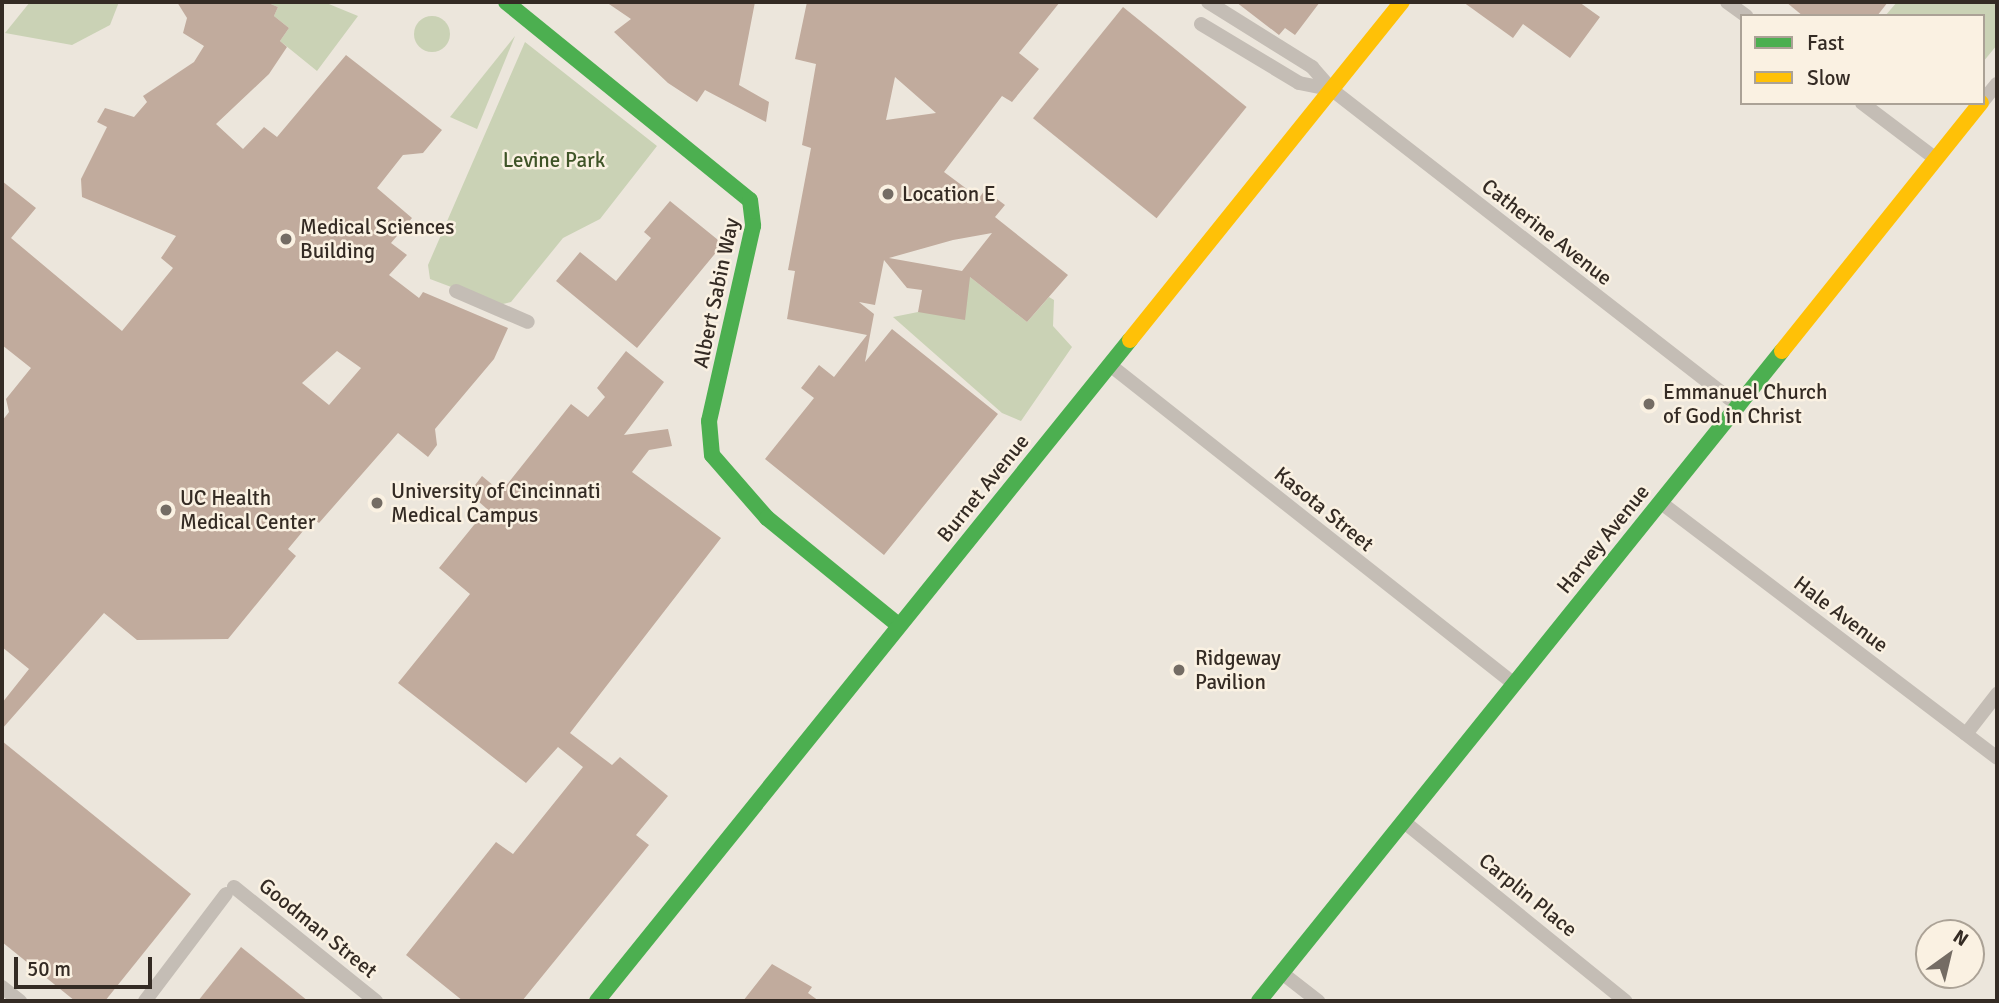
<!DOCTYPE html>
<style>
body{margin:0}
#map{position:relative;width:1999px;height:1003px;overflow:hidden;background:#ece6dc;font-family:Signika,sans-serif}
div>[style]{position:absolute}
.green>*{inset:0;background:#cad2b5}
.round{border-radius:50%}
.building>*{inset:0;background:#c1ab9d;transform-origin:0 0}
.street>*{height:14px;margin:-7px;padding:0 7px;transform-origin:7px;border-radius:7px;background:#c4bdb5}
.fast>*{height:16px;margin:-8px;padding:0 8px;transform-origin:8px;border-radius:8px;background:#4caf50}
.slow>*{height:16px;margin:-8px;padding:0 8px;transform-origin:8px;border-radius:8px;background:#ffc107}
.dots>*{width:19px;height:19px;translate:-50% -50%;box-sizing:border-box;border:4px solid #faf1e2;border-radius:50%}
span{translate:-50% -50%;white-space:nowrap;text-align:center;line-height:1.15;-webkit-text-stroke:5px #faf1e2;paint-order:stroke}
.park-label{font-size:21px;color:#3f5427}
.poi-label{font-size:21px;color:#342b24}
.left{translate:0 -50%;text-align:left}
.street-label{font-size:21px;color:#342b24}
.frame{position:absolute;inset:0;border:4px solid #342b24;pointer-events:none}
.legend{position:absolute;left:1740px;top:14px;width:245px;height:91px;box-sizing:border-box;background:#faf1e2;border:2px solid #aba296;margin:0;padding:9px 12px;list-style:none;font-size:21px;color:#342b24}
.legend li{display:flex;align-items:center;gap:14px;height:35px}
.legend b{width:35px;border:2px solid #aba296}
.north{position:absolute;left:1915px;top:919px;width:70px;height:70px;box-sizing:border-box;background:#faf1e2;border:2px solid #aba296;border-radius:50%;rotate:34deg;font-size:19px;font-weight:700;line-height:28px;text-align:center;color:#342b24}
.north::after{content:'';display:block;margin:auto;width:24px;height:32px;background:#746c64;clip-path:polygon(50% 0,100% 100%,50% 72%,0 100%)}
.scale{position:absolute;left:14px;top:957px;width:138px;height:32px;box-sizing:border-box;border:4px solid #342b24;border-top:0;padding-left:9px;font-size:21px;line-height:24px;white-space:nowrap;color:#342b24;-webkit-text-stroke:5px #faf1e2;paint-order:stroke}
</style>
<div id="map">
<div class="green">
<i style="clip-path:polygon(30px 2px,119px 2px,110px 25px,72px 45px,5px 33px)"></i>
<i style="clip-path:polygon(266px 2px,324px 2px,358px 16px,317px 71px,280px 41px,289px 28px,274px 16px,278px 7px)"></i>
<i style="clip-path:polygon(1897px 2px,1997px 2px,1997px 45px,1983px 62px,1983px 16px,1885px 16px)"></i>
<i class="round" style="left:414px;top:16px;width:36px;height:36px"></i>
<i style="clip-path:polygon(515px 36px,477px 129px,450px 117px)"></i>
<i style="clip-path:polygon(525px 42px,657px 146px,600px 219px,563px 238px,511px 302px,499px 305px,430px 279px,428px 265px)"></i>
<i style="clip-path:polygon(970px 277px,1027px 322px,1049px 297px,1054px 300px,1053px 326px,1072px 347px,1021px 421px,1002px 413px,893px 317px,918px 312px)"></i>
</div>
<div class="building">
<i style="clip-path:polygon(evenodd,177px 2px,266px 2px,278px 7px,274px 16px,289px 28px,280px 41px,287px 47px,269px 74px,216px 124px,243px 149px,264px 127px,277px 137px,346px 55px,442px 130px,423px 153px,403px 155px,377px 188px,412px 218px,391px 243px,407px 255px,389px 275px,419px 298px,423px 292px,508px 328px,494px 359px,435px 429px,437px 445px,428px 457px,398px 433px,319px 523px,313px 519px,288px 549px,296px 556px,228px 639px,137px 640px,104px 613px,2px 729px,2px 703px,29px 669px,2px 647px,2px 421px,9px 412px,6px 399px,31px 368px,2px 345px,2px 181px,36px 208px,11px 238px,122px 331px,173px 268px,161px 258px,176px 236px,82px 197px,81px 179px,107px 127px,97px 122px,105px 108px,134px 117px,147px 102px,143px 96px,194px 62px,204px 46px,183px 33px,187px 18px,177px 2px,337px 351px,361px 368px,329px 405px,302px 383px,337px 351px)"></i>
<i style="clip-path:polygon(606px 2px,755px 2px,739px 85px,769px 102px,766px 122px,705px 90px,697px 102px,668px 83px,614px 32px,631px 19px)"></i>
<i style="clip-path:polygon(evenodd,807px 2px,1060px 2px,1019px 53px,1039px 69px,1012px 102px,1002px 96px,944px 172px,979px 198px,985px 190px,1005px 205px,995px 217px,1068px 275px,1027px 322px,970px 277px,965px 320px,918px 312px,922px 290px,907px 288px,884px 260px,875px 305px,859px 302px,874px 314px,865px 362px,892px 329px,998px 414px,884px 555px,765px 459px,814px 398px,801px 388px,819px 365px,834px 377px,867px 335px,787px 319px,795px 271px,788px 270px,811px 148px,802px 145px,816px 64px,795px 59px,807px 2px,895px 77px,936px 113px,886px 120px,895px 77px,807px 2px,992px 233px,962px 271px,889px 258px,953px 240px,992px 233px)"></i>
<i style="clip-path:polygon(1236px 2px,1320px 2px,1295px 35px,1285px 28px,1279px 35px)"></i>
<i style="clip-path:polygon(1463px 2px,1579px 2px,1600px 17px,1570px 58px,1523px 24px,1513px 38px)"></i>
<i style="clip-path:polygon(1786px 2px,1888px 2px,1877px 16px,1803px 16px)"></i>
<i style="left:1123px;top:7px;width:159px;height:143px;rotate:39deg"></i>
<i style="clip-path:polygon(670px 201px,723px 244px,637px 348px,556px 281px,580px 252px,616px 281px,651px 238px,644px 232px)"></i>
<i style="clip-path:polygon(626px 351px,664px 382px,624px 435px,668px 429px,672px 446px,649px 450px,632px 472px,721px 538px,570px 733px,612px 765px,620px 757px,668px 796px,636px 835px,649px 845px,522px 1001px,463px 1001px,406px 955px,496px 842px,513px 854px,583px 767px,558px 747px,526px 783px,398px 683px,470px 594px,439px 568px,487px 509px,469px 493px,482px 476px,501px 492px,571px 404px,588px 417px,605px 397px,597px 388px)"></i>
<i style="clip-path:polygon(2px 741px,191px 894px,105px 1001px,75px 1001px,2px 942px)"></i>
<i style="clip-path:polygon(241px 947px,308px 1001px,198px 1001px)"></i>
<i style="clip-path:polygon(772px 964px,812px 987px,808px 993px,819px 1001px,743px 1001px)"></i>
</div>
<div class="street">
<i style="left:1208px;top:2px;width:123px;rotate:32deg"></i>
<i style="left:1312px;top:67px;width:29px;rotate:49deg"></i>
<i style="left:1331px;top:89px;width:517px;rotate:37.85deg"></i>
<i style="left:1727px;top:2px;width:24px;rotate:36deg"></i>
<i style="left:1201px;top:24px;width:114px;rotate:31deg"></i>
<i style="left:1299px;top:83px;width:33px;rotate:11deg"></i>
<i style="left:1983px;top:101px;width:22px;rotate:-51deg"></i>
<i style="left:1862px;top:103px;width:93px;rotate:37.1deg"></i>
<i style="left:456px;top:291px;width:78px;rotate:23.3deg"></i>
<i style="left:1110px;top:365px;width:513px;rotate:38.28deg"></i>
<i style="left:1660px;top:502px;width:423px;rotate:37.2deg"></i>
<i style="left:1966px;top:734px;width:51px;rotate:-52.2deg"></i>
<i style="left:1403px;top:821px;width:286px;rotate:39deg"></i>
<i style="left:234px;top:887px;width:182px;rotate:38.8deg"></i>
<i style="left:1282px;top:973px;width:46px;rotate:37.9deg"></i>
<i style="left:2px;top:987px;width:23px;rotate:38deg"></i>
<i style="left:145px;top:1001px;width:134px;rotate:-52.9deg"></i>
</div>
<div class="fast">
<i style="left:506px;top:2px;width:314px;rotate:39.1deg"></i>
<i style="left:750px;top:200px;width:26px;rotate:83deg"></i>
<i style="left:753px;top:226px;width:200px;rotate:102.7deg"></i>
<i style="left:709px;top:421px;width:34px;rotate:85deg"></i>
<i style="left:712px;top:455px;width:84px;rotate:48.9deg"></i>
<i style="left:767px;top:518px;width:169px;rotate:39.2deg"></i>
<i style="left:597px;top:1001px;width:849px;rotate:-51.12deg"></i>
<i style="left:1259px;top:1001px;width:834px;rotate:-51.18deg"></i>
</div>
<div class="slow">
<i style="left:1130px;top:340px;width:434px;rotate:-51.2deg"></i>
<i style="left:1782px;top:351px;width:318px;rotate:-51.3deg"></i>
</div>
<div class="dots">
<i style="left:888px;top:194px;background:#746c64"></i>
<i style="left:286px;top:239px;background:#746c64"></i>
<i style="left:1649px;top:404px;background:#746c64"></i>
<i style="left:377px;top:503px;background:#746c64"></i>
<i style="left:166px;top:510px;background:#746c64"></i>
<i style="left:1179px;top:670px;background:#746c64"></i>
</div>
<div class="park-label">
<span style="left:554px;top:160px">Levine Park</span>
</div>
<div class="poi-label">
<span class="left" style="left:902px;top:194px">Location E</span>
<span class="left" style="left:300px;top:239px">Medical Sciences<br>Building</span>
<span class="left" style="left:1663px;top:404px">Emmanuel Church<br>of God in Christ</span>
<span class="left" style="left:391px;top:503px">University of Cincinnati<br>Medical Campus</span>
<span class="left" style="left:180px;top:510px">UC Health<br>Medical Center</span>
<span class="left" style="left:1195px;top:670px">Ridgeway<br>Pavilion</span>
</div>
<div class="street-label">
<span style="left:1547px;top:232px;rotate:38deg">Catherine Avenue</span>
<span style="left:716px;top:293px;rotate:-78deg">Albert Sabin Way</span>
<span style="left:983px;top:488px;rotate:-51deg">Burnet Avenue</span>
<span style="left:1324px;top:509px;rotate:39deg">Kasota Street</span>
<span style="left:1603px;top:539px;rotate:-51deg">Harvey Avenue</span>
<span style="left:1841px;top:614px;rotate:37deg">Hale Avenue</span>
<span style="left:1528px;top:895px;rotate:39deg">Carplin Place</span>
<span style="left:318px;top:928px;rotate:39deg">Goodman Street</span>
</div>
<div class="frame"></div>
<ul class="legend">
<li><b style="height:9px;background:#4caf50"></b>Fast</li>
<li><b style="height:9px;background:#ffc107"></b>Slow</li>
</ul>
<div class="north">N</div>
<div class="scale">50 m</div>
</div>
